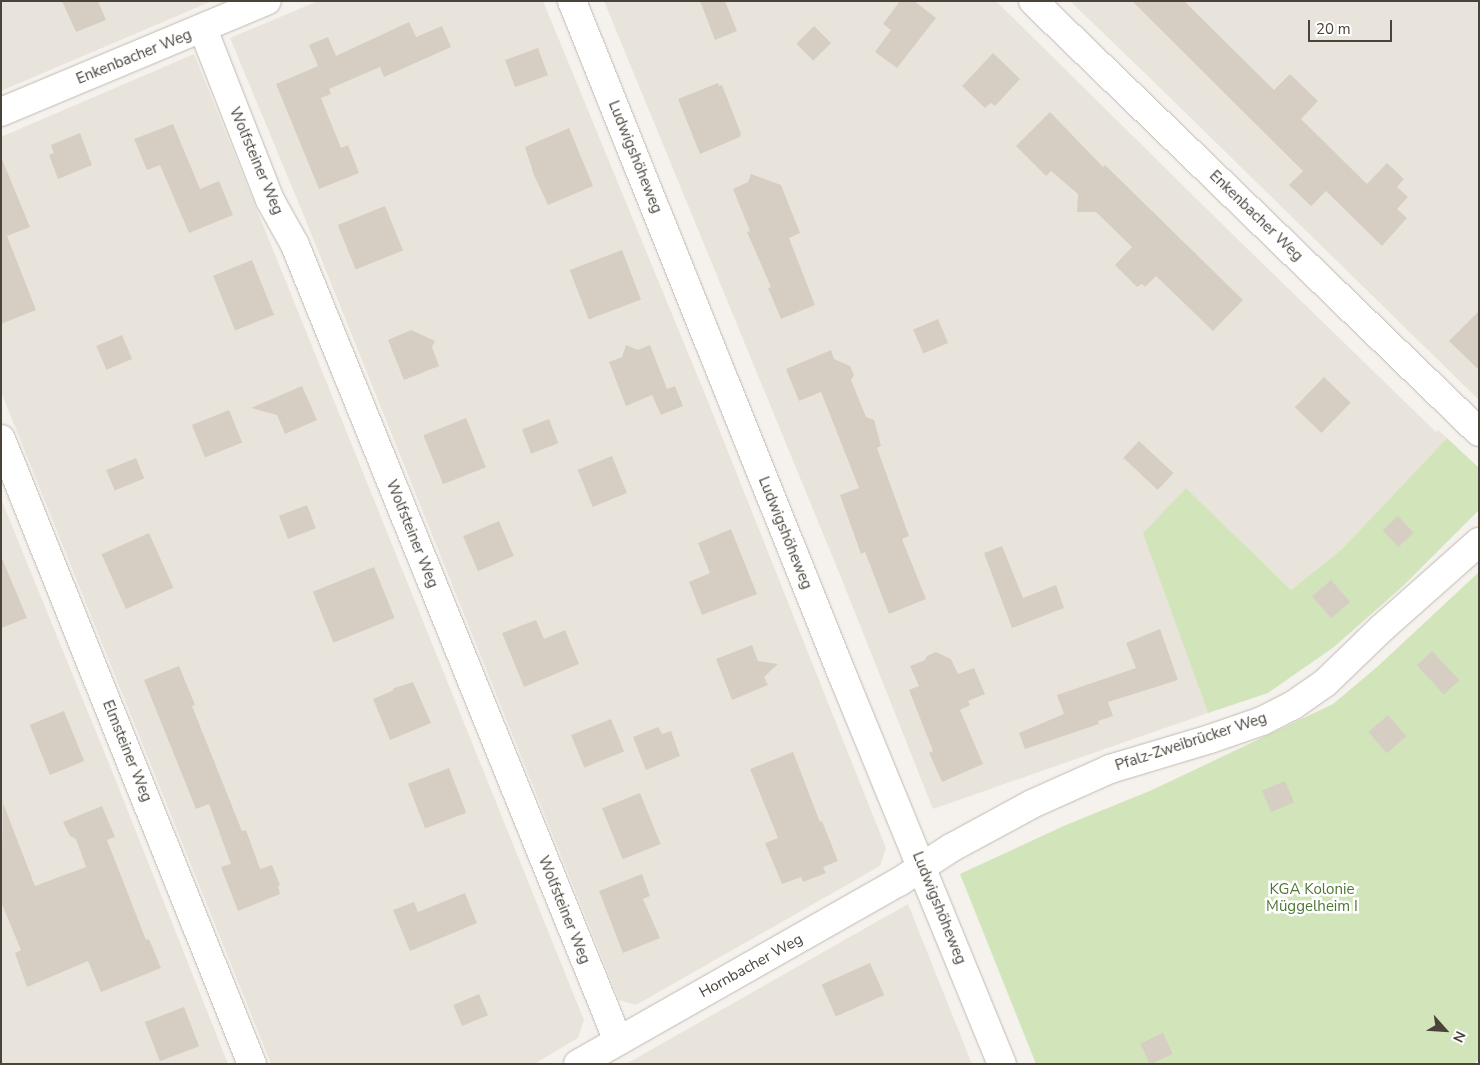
<!DOCTYPE html>
<meta charset="utf-8">
<style>
body{margin:0}
#map{position:relative;width:1480px;height:1065px;overflow:hidden;background:#f5f2ed;font-family:"Nunito Sans",sans-serif}
div>[style]{position:absolute}
.residential>*{inset:0;background:#e8e4dc}
.green>*{inset:0;background:#d2e4ba}
.building>*{inset:0;background:#d6cec3;transform-origin:0 0}
.roads{filter:drop-shadow(0 0 1px #c0bab0) drop-shadow(0 0 1px #c0bab0)}
.street>*{height:28px;margin:-14px;padding:0 14px;transform-origin:14px;border-radius:14px;background:#fff}
span{translate:-50% -50%;white-space:nowrap;text-align:center;line-height:1.15;-webkit-text-stroke:5px #fff;paint-order:stroke}
.street-label{font-size:15px;color:#49433b}
.park-label{font-size:15px;color:#4d7633}
.frame{position:absolute;inset:0;border:2px solid #49433b;pointer-events:none}
.north{position:absolute;left:1420px;top:1005px;width:50px;height:50px;-webkit-text-stroke:4px #fff;paint-order:stroke;rotate:116deg;font-size:14px;font-weight:700;line-height:20px;text-align:center;color:#49433b}
.north::after{content:'';display:block;margin:auto;width:18px;height:22px;background:#49433b;clip-path:polygon(50% 0,100% 100%,50% 72%,0 100%)}
.scale{position:absolute;left:1308px;top:20px;width:84px;height:22px;box-sizing:border-box;border:2px solid #49433b;border-top:0;padding-left:6px;font-size:15px;line-height:18px;white-space:nowrap;color:#49433b;-webkit-text-stroke:4px #fff;paint-order:stroke}
</style>
<div id="map">
<div class="residential">
<i style="clip-path:polygon(1px 1px,212px 1px,1px 91px)"></i>
<i style="clip-path:polygon(318px 1px,543px 1px,707px 399px,886px 848px,880px 866px,636px 1005px,619px 1000px,304px 216px,230px 38px)"></i>
<i style="clip-path:polygon(604px 1px,996px 1px,1224px 226px,1436px 432px,1438px 430px,1447px 438px,1342px 549px,1291px 590px,1186px 488px,1144px 533px,1208px 713px,933px 809px,840px 575px)"></i>
<i style="clip-path:polygon(1070px 1px,1479px 1px,1479px 400px,1153px 81px)"></i>
<i style="clip-path:polygon(194px 54px,584px 1020px,578px 1038px,534px 1064px,271px 1064px,1px 392px,1px 137px)"></i>
<i style="clip-path:polygon(1px 499px,112px 771px,228px 1064px,1px 1064px)"></i>
<i style="clip-path:polygon(908px 904px,972px 1064px,626px 1064px)"></i>
</div>
<div class="green">
<i style="clip-path:polygon(1447px 438px,1479px 468px,1479px 510px,1403px 586px,1334px 647px,1268px 693px,1208px 713px,1143px 533px,1186px 488px,1291px 590px,1342px 549px)"></i>
<i style="clip-path:polygon(1479px 572px,1479px 1059px,1474px 1064px,1036px 1064px,960px 874px,1066px 825px,1152px 790px,1333px 704px,1377px 667px)"></i>
</div>
<div class="building">
<i style="clip-path:polygon(62px 1px,98px 1px,106px 20px,76px 32px)"></i>
<i style="clip-path:polygon(700px 1px,725px 1px,737px 31px,715px 40px)"></i>
<i style="clip-path:polygon(900px 1px,914px 1px,936px 18px,897px 68px,875px 52px,891px 30px,883px 24px)"></i>
<i style="clip-path:polygon(1132px 1px,1184px 1px,1274px 90px,1290px 74px,1318px 101px,1301px 119px,1367px 184px,1387px 163px,1404px 179px,1397px 187px,1408px 197px,1397px 209px,1407px 218px,1382px 246px,1326px 191px,1311px 206px,1289px 185px,1303px 171px)"></i>
<i style="clip-path:polygon(409px 22px,416px 37px,442px 26px,451px 47px,384px 77px,380px 67px,329px 89px,331px 94px,321px 98px,341px 148px,348px 145px,359px 173px,319px 189px,276px 84px,318px 66px,309px 45px,328px 37px,336px 56px)"></i>
<i style="left:814px;top:26px;width:24px;height:25px;rotate:45deg"></i>
<i style="left:538px;top:48px;width:29px;height:35px;rotate:70deg"></i>
<i style="clip-path:polygon(993px 53px,1020px 79px,995px 106px,991px 103px,985px 108px,962px 86px)"></i>
<i style="clip-path:polygon(718px 83px,719px 86px,722px 85px,741px 134px,740px 137px,700px 154px,678px 99px)"></i>
<i style="clip-path:polygon(1050px 112px,1103px 167px,1105px 165px,1243px 300px,1213px 331px,1156px 276px,1145px 287px,1142px 284px,1137px 287px,1115px 265px,1132px 247px,1096px 212px,1077px 212px,1078px 194px,1051px 171px,1046px 176px,1016px 146px)"></i>
<i style="clip-path:polygon(173px 124px,200px 189px,219px 181px,233px 215px,189px 233px,160px 165px,147px 170px,134px 139px)"></i>
<i style="clip-path:polygon(569px 128px,593px 186px,548px 205px,534px 175px,525px 147px)"></i>
<i style="clip-path:polygon(80px 133px,92px 165px,58px 179px,49px 155px,54px 153px,51px 145px)"></i>
<i style="clip-path:polygon(1px 157px,30px 227px,7px 236px,36px 310px,1px 324px)"></i>
<i style="clip-path:polygon(751px 174px,781px 185px,800px 233px,789px 238px,815px 305px,781px 319px,768px 288px,771px 287px,747px 232px,750px 231px,733px 189px,748px 182px)"></i>
<i style="left:385px;top:206px;width:48px;height:51px;rotate:68deg"></i>
<i style="left:622px;top:250px;width:53px;height:56px;rotate:69deg"></i>
<i style="left:252px;top:260px;width:59px;height:42px;rotate:68deg"></i>
<i style="clip-path:polygon(1479px 311px,1479px 370px,1449px 341px)"></i>
<i style="left:938px;top:319px;width:26px;height:27px;rotate:67deg"></i>
<i style="clip-path:polygon(411px 330px,435px 341px,432px 347px,439px 366px,404px 380px,388px 340px)"></i>
<i style="left:122px;top:335px;width:26px;height:28px;rotate:67deg"></i>
<i style="clip-path:polygon(626px 345px,638px 350px,650px 345px,667px 389px,675px 386px,683px 406px,661px 415px,652px 395px,626px 406px,609px 362px,622px 357px)"></i>
<i style="clip-path:polygon(831px 350px,834px 359px,850px 366px,854px 375px,851px 380px,866px 417px,874px 420px,881px 446px,877px 448px,909px 536px,902px 539px,926px 599px,889px 614px,865px 552px,861px 554px,840px 495px,859px 488px,821px 392px,799px 401px,786px 369px)"></i>
<i style="left:1324px;top:377px;width:37px;height:42px;rotate:44deg"></i>
<i style="clip-path:polygon(302px 386px,317px 420px,285px 434px,277px 415px,251px 408px)"></i>
<i style="left:229px;top:410px;width:35px;height:40px;rotate:68deg"></i>
<i style="left:466px;top:418px;width:53px;height:46px;rotate:68deg"></i>
<i style="left:549px;top:419px;width:26px;height:29px;rotate:69deg"></i>
<i style="left:1139px;top:441px;width:47px;height:23px;rotate:43deg"></i>
<i style="left:612px;top:456px;width:40px;height:37px;rotate:68deg"></i>
<i style="left:136px;top:458px;width:22px;height:32px;rotate:68deg"></i>
<i style="left:307px;top:505px;width:25px;height:30px;rotate:69deg"></i>
<i style="left:1398px;top:516px;width:23px;height:21px;rotate:47deg"></i>
<i style="left:499px;top:521px;width:38px;height:39px;rotate:67deg"></i>
<i style="clip-path:polygon(731px 529px,757px 594px,702px 615px,689px 582px,710px 573px,698px 543px)"></i>
<i style="left:149px;top:533px;width:60px;height:52px;rotate:66deg"></i>
<i style="clip-path:polygon(1002px 546px,1023px 598px,1056px 585px,1064px 608px,1012px 628px,984px 553px)"></i>
<i style="clip-path:polygon(1px 556px,27px 618px,1px 628px)"></i>
<i style="left:374px;top:567px;width:55px;height:66px;rotate:68deg"></i>
<i style="left:1331px;top:580px;width:29px;height:25px;rotate:49deg"></i>
<i style="clip-path:polygon(536px 620px,544px 639px,565px 630px,579px 664px,524px 687px,502px 633px)"></i>
<i style="clip-path:polygon(1160px 629px,1178px 680px,1108px 702px,1113px 716px,1098px 721px,1099px 724px,1025px 749px,1019px 733px,1064px 714px,1057px 695px,1136px 668px,1126px 643px)"></i>
<i style="clip-path:polygon(752px 645px,758px 661px,778px 664px,764px 677px,768px 685px,732px 700px,716px 659px)"></i>
<i style="left:1432px;top:651px;width:40px;height:21px;rotate:47deg"></i>
<i style="clip-path:polygon(936px 652px,951px 659px,958px 674px,974px 668px,985px 694px,968px 701px,970px 705px,960px 710px,983px 764px,942px 782px,929px 753px,933px 751px,909px 690px,919px 686px,910px 666px,925px 660px,927px 656px)"></i>
<i style="clip-path:polygon(179px 666px,195px 705px,192px 706px,242px 831px,246px 830px,260px 869px,272px 865px,280px 885px,278px 886px,280px 894px,238px 911px,221px 867px,231px 864px,209px 804px,196px 809px,144px 680px)"></i>
<i style="clip-path:polygon(413px 682px,431px 723px,390px 740px,373px 699px,392px 691px,394px 688px)"></i>
<i style="left:64px;top:711px;width:54px;height:37px;rotate:68deg"></i>
<i style="left:1388px;top:715px;width:28px;height:26px;rotate:49deg"></i>
<i style="left:611px;top:719px;width:35px;height:43px;rotate:68deg"></i>
<i style="clip-path:polygon(658px 727px,662px 734px,671px 731px,680px 756px,646px 770px,633px 737px)"></i>
<i style="clip-path:polygon(793px 752px,820px 822px,822px 821px,838px 861px,823px 867px,826px 873px,803px 882px,801px 877px,782px 884px,765px 843px,778px 838px,750px 769px)"></i>
<i style="left:449px;top:768px;width:48px;height:44px;rotate:69deg"></i>
<i style="left:1285px;top:781px;width:23px;height:25px;rotate:67deg"></i>
<i style="left:640px;top:793px;width:55px;height:41px;rotate:68deg"></i>
<i style="clip-path:polygon(3px 803px,35px 886px,86px 867px,76px 839px,70px 836px,63px 822px,102px 806px,115px 837px,107px 840px,146px 940px,149px 939px,161px 968px,101px 992px,88px 961px,27px 987px,15px 953px,21px 950px,1px 902px)"></i>
<i style="clip-path:polygon(642px 874px,650px 896px,643px 899px,660px 938px,623px 953px,599px 891px)"></i>
<i style="clip-path:polygon(465px 893px,477px 923px,410px 951px,393px 910px,414px 902px,418px 912px)"></i>
<i style="left:870px;top:963px;width:35px;height:53px;rotate:66deg"></i>
<i style="left:479px;top:994px;width:23px;height:28px;rotate:67deg"></i>
<i style="left:184px;top:1007px;width:42px;height:42px;rotate:69deg"></i>
<i style="left:1163px;top:1033px;width:23px;height:25px;rotate:65deg"></i>
</div>
<div class="roads">
<div class="street">
<i style="left:572px;top:1px;width:731px;rotate:68.14deg"></i>
<i style="left:844px;top:679px;width:416px;rotate:67.7deg"></i>
<i style="left:1033px;top:1px;width:620px;rotate:44.02deg"></i>
<i style="left:203px;top:29px;width:184px;rotate:68.6deg"></i>
<i style="left:270px;top:200px;width:51px;rotate:60.9deg"></i>
<i style="left:295px;top:245px;width:859px;rotate:67.91deg"></i>
<i style="left:1px;top:112px;width:288px;rotate:-22.7deg"></i>
<i style="left:1px;top:439px;width:674px;rotate:68.12deg"></i>
<i style="left:578px;top:1064px;width:369px;rotate:-29.6deg"></i>
<i style="left:899px;top:882px;width:62px;rotate:-33.2deg"></i>
<i style="left:951px;top:848px;width:92px;rotate:-28.5deg"></i>
<i style="left:1032px;top:804px;width:85px;rotate:-24.2deg"></i>
<i style="left:1110px;top:769px;width:104px;rotate:-16.7deg"></i>
<i style="left:1210px;top:739px;width:55px;rotate:-19.1deg"></i>
<i style="left:1262px;top:721px;width:34px;rotate:-27deg"></i>
<i style="left:1292px;top:706px;width:40px;rotate:-34.9deg"></i>
<i style="left:1325px;top:683px;width:79px;rotate:-44deg"></i>
<i style="left:1382px;top:628px;width:130px;rotate:-41.6deg"></i>
</div>
</div>
<div class="street-label">
<span style="left:134px;top:57px;rotate:-22deg">Enkenbacher Weg</span>
<span style="left:635px;top:157px;rotate:68deg">Ludwigshöheweg</span>
<span style="left:256px;top:161px;rotate:67deg">Wolfsteiner Weg</span>
<span style="left:1256px;top:216px;rotate:44deg">Enkenbacher Weg</span>
<span style="left:785px;top:533px;rotate:68deg">Ludwigshöheweg</span>
<span style="left:412px;top:534px;rotate:68deg">Wolfsteiner Weg</span>
<span style="left:1191px;top:742px;rotate:-18deg">Pfalz-Zweibrücker Weg</span>
<span style="left:127px;top:751px;rotate:68deg">Elmsteiner Weg</span>
<span style="left:939px;top:908px;rotate:68deg">Ludwigshöheweg</span>
<span style="left:564px;top:910px;rotate:68deg">Wolfsteiner Weg</span>
<span style="left:751px;top:966px;rotate:-29deg">Hornbacher Weg</span>
</div>
<div class="park-label">
<span style="left:1312px;top:898px">KGA Kolonie<br>Müggelheim I</span>
</div>
<div class="frame"></div>
<div class="north">N</div>
<div class="scale">20 m</div>
</div>
